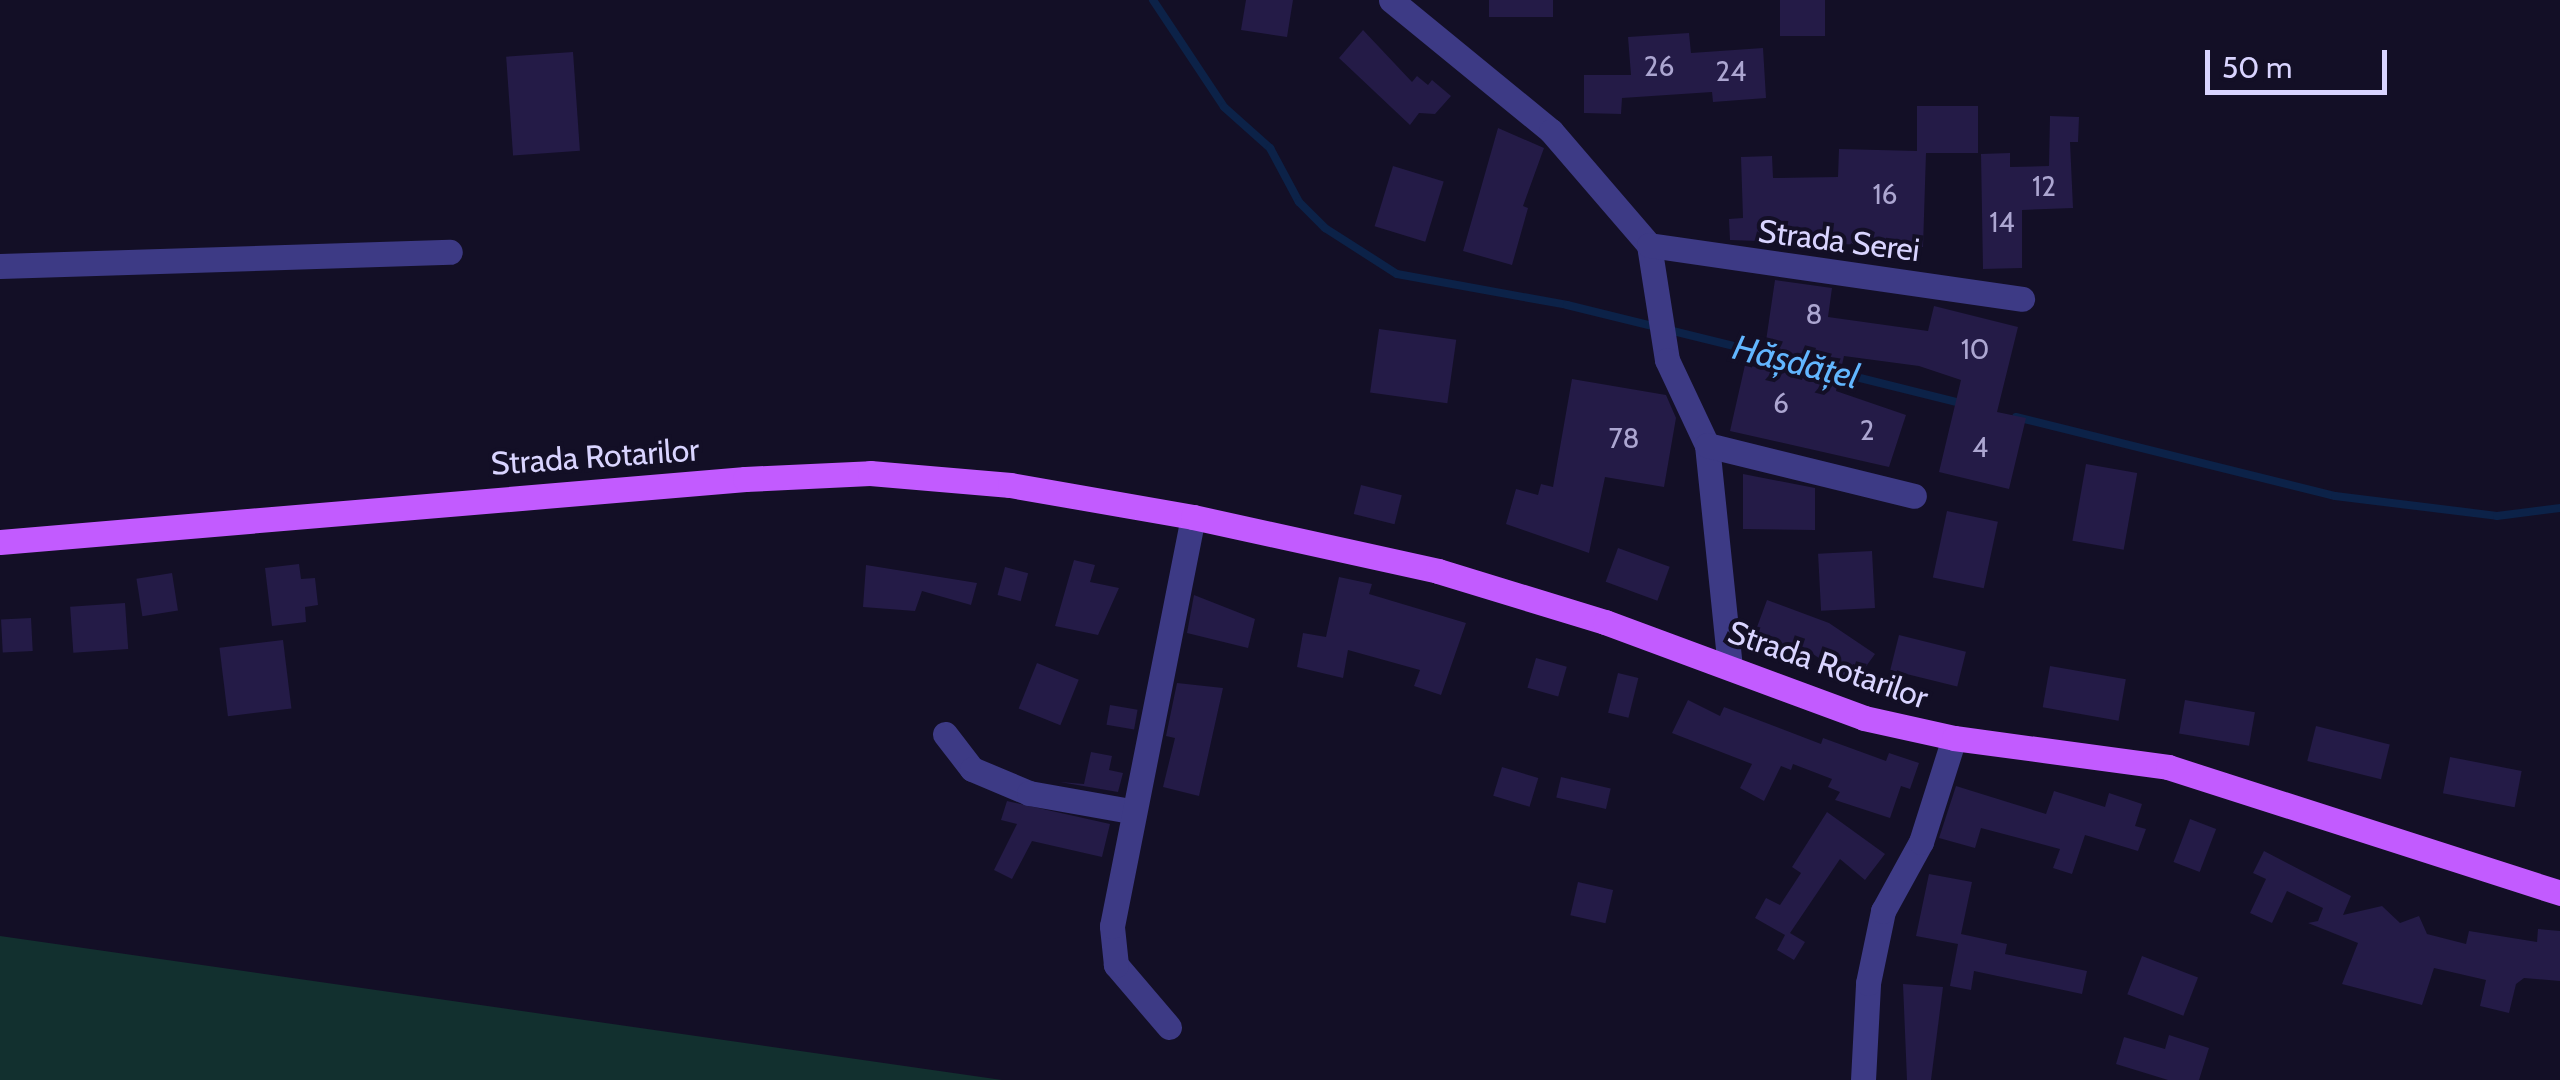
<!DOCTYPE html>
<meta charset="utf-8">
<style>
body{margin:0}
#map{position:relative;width:2560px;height:1080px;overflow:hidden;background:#130f26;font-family:Cabin,sans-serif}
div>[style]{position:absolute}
.green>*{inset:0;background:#12302f}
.stream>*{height:8px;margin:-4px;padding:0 4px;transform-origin:4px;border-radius:4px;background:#0c2248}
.building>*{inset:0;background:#241b47;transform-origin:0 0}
.minor>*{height:25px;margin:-12.5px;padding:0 12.5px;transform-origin:12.5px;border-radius:12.5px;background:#3d3a85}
.major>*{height:25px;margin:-12.5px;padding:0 12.5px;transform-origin:12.5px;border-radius:12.5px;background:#c25bff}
span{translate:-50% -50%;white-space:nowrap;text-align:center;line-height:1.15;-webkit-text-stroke:8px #130f26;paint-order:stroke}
.number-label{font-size:28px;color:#aca6d1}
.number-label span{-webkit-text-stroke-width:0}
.street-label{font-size:32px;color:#d9d4ff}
.water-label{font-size:35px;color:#62b6ff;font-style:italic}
.scale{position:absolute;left:2205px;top:50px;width:182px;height:45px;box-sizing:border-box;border:5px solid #d9d4ff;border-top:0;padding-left:12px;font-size:30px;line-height:35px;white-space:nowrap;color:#d9d4ff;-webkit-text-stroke:8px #130f26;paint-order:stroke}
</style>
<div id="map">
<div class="green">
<i style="clip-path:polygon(0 936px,1002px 1080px,0 1080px)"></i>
</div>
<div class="stream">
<i style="left:1153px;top:0;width:128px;rotate:56.4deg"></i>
<i style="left:1224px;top:107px;width:62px;rotate:41.7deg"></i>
<i style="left:1270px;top:148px;width:61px;rotate:61.8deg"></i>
<i style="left:1299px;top:202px;width:37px;rotate:45deg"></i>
<i style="left:1325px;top:228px;width:85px;rotate:32.6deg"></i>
<i style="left:1397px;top:274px;width:173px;rotate:10.3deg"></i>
<i style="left:1567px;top:305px;width:209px;rotate:13.8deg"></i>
<i style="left:1832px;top:371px;width:136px;rotate:14deg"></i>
<i style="left:2016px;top:417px;width:329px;rotate:13.9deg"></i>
<i style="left:2335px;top:496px;width:163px;rotate:7deg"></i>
<i style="left:2497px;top:516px;width:64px;rotate:-7.2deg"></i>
</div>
<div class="building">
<i style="clip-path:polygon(1246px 0,1293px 0,1287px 37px,1241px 30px)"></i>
<i style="left:1489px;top:0;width:64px;height:17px"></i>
<i style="left:1780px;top:0;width:45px;height:36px"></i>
<i style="clip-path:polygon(1363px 30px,1412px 82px,1417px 76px,1428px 85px,1432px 80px,1451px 96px,1435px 114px,1419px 113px,1410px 125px,1339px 58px)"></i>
<i style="clip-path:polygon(1689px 33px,1691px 53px,1763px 48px,1766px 98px,1713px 102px,1712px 92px,1622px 98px,1621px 114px,1584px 113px,1584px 75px,1631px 75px,1628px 37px)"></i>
<i style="left:573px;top:52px;width:99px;height:67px;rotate:86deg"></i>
<i style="clip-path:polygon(1917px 106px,1978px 106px,1978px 153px,1926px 153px,1923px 247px,1730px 240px,1729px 219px,1743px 218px,1741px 157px,1772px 156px,1773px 178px,1838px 177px,1839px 149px,1917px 151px)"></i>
<i style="clip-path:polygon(2050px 116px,2079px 117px,2078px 142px,2070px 142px,2073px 208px,2022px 210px,2022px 268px,1983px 269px,1981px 154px,2010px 153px,2010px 167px,2049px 166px)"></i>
<i style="clip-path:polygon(1498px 128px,1544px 148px,1523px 206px,1528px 208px,1512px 265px,1463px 251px)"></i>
<i style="left:1393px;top:166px;width:53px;height:63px;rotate:17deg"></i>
<i style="clip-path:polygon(1775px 280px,1832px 288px,1828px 317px,1928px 331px,1934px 306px,2018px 327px,1997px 412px,2026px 418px,2009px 489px,1939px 472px,1961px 380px,1919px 366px,1844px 356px,1836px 391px,1906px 415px,1889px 467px,1730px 431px,1745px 365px,1762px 368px)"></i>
<i style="left:1379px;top:329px;width:78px;height:64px;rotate:8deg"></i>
<i style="clip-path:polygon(1572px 379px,1666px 395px,1676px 418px,1664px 487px,1605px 477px,1589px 553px,1506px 524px,1516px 489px,1538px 495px,1541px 484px,1553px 487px)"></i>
<i style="left:2086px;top:464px;width:52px;height:78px;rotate:10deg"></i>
<i style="clip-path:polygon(1743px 474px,1815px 488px,1815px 530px,1743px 529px)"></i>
<i style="left:1361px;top:485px;width:42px;height:30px;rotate:14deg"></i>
<i style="left:1947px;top:511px;width:52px;height:68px;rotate:12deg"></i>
<i style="left:1618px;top:548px;width:55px;height:36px;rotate:20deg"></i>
<i style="left:1872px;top:551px;width:57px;height:54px;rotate:87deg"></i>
<i style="clip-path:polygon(1074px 560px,1095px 565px,1090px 582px,1119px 588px,1098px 635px,1055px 626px)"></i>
<i style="clip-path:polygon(299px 564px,301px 579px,315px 578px,318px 605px,305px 607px,306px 622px,272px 626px,265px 568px)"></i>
<i style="clip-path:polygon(866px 565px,977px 583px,971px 605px,922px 591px,915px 611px,863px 607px)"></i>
<i style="left:1005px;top:567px;width:24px;height:29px;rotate:15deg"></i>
<i style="left:172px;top:573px;width:38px;height:36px;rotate:81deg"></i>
<i style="clip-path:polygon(1339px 577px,1372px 584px,1369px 594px,1466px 623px,1441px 695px,1414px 686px,1420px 670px,1348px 650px,1343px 678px,1297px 667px,1303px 633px,1326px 637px)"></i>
<i style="clip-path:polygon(1194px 595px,1255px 619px,1248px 648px,1187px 633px)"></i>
<i style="clip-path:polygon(1767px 600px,1829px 623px,1875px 654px,1859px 676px,1853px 672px,1848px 678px,1797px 643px,1790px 661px,1750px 646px)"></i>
<i style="left:125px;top:603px;width:46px;height:55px;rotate:86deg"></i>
<i style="left:31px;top:618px;width:33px;height:30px;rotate:87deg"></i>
<i style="left:1899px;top:635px;width:69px;height:36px;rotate:14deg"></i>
<i style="left:283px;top:640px;width:69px;height:64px;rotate:83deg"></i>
<i style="left:1536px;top:658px;width:32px;height:31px;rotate:16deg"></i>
<i style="left:1037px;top:663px;width:45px;height:49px;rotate:22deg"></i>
<i style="left:2050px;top:666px;width:77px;height:42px;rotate:10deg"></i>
<i style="left:1618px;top:673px;width:21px;height:41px;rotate:14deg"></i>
<i style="clip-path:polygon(1177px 683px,1223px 688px,1199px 796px,1163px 787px,1175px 738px,1166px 736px)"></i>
<i style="clip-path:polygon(1688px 700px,1720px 716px,1724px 707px,1821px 744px,1823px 738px,1886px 761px,1889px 753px,1919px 763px,1910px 789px,1901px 786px,1890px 818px,1835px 800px,1840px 792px,1828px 787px,1832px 779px,1793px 764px,1791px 770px,1781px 766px,1764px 801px,1740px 788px,1752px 764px,1672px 733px)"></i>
<i style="left:2185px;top:700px;width:71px;height:34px;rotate:10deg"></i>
<i style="left:1110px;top:705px;width:28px;height:20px;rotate:10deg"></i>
<i style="left:2316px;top:726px;width:76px;height:36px;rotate:14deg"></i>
<i style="clip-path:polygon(1091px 752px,1112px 756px,1109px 770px,1123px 773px,1118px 792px,1060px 782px,1084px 784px)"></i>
<i style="left:2450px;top:757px;width:73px;height:37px;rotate:11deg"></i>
<i style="left:1502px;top:767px;width:38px;height:30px;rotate:17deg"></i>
<i style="left:1561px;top:777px;width:51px;height:21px;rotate:13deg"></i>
<i style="clip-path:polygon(1956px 786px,2046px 814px,2054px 791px,2105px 807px,2109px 793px,2142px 804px,2135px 826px,2146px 829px,2138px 851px,2085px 835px,2072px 874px,2053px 868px,2060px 849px,1981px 828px,1975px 848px,1939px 838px)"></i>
<i style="clip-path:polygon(1007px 801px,1110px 824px,1102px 857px,1032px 841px,1012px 879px,994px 870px,1017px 824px,1001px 820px)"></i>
<i style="clip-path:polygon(1827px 812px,1885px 854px,1865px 880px,1840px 859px,1790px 933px,1805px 942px,1794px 960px,1777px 950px,1785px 935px,1755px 918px,1766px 898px,1780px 905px,1801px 873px,1792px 867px)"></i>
<i style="left:2190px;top:819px;width:28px;height:46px;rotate:21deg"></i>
<i style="clip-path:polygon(2264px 851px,2351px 896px,2343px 915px,2382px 906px,2400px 923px,2419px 916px,2427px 934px,2466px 944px,2469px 931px,2537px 942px,2538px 929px,2560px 931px,2560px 981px,2524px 978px,2516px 984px,2509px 1013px,2480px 1006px,2486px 980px,2434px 968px,2422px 1005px,2342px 984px,2358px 943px,2308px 923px,2318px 921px,2323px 908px,2287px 891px,2272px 923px,2250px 913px,2266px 879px,2253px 873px)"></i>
<i style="clip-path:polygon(1929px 874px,1972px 882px,1961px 934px,2007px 944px,2005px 954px,2087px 971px,2082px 994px,1974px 971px,1971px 990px,1950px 986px,1958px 944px,1916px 936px)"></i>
<i style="left:1578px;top:882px;width:36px;height:34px;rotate:13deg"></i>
<i style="left:2142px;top:956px;width:60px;height:41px;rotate:21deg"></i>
<i style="clip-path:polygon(1903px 984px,1943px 987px,1931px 1080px,1907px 1080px)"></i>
<i style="clip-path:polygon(2169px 1035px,2209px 1048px,2199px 1080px,2168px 1080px,2116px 1064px,2124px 1037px,2165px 1049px)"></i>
</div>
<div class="minor">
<i style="left:1391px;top:0;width:207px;rotate:39.3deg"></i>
<i style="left:1551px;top:131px;width:150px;rotate:49.3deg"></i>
<i style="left:1649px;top:245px;width:116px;rotate:81.1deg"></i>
<i style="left:1667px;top:360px;width:94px;rotate:64.8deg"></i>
<i style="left:1707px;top:445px;width:224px;rotate:84.1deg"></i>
<i style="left:1649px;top:245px;width:377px;rotate:8.2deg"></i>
<i style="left:0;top:266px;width:450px;rotate:-1.8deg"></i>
<i style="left:1707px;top:445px;width:213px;rotate:13.8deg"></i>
<i style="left:945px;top:734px;width:44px;rotate:52.4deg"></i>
<i style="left:972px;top:769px;width:62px;rotate:22.8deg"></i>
<i style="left:1029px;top:793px;width:103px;rotate:10.1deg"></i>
<i style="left:1169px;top:1027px;width:82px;rotate:-130.5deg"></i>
<i style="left:1116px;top:965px;width:39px;rotate:-96deg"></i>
<i style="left:1112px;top:926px;width:417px;rotate:-78.8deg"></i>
<i style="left:1863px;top:1080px;width:97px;rotate:-87deg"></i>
<i style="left:1868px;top:983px;width:74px;rotate:-78.2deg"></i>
<i style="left:1883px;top:911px;width:79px;rotate:-61.2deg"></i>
<i style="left:1921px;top:842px;width:109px;rotate:-72.4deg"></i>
</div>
<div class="major">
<i style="left:0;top:542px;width:748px;rotate:-4.83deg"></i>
<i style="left:745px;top:479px;width:125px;rotate:-2.7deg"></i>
<i style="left:870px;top:473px;width:141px;rotate:4.9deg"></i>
<i style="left:1010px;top:485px;width:186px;rotate:9.9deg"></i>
<i style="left:1193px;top:517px;width:251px;rotate:12.4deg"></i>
<i style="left:1438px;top:571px;width:175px;rotate:17deg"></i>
<i style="left:1605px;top:622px;width:276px;rotate:20.3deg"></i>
<i style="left:1864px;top:718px;width:92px;rotate:12.5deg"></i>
<i style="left:1954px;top:738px;width:216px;rotate:7.7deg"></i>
<i style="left:2168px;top:767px;width:412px;rotate:17.8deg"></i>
</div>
<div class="number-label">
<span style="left:1659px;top:66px">26</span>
<span style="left:1731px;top:71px">24</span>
<span style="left:2044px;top:186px">12</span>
<span style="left:1885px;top:194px">16</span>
<span style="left:2002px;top:222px">14</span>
<span style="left:1814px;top:314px">8</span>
<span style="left:1975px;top:349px">10</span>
<span style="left:1781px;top:403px">6</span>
<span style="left:1867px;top:430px">2</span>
<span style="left:1624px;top:438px">78</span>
<span style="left:1980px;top:447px">4</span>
</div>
<div class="street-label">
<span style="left:1839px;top:241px;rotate:7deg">Strada Serei</span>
<span style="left:595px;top:457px;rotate:-4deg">Strada Rotarilor</span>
<span style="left:1828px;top:665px;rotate:19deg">Strada Rotarilor</span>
</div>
<div class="water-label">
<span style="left:1796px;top:362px;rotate:14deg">Hășdățel</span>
</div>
<div class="scale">50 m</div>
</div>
